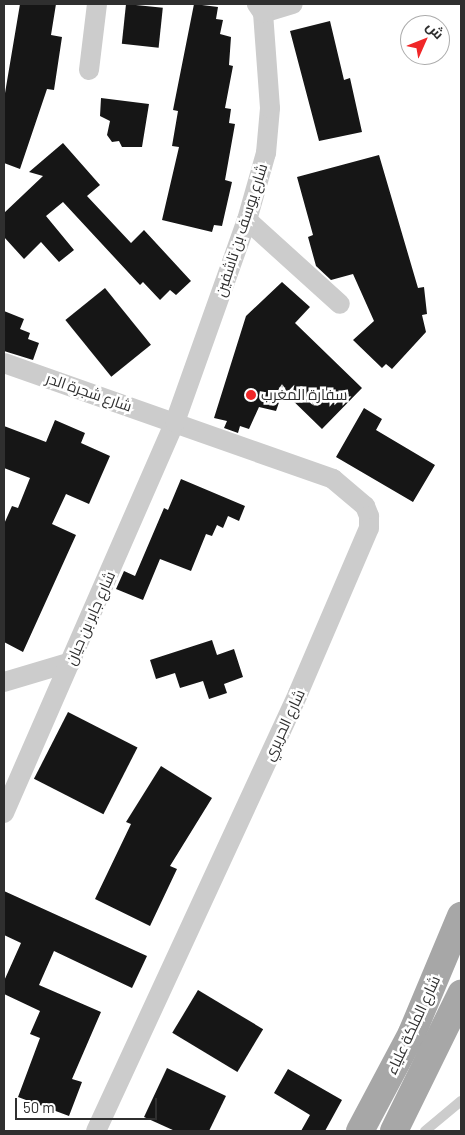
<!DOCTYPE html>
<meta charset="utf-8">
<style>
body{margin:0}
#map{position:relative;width:465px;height:1135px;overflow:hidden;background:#fff;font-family:Barlow,Cairo,sans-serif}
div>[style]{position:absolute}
.building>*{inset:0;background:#161616;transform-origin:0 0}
.lane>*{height:10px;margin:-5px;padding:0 5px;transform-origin:5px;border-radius:5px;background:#ccc}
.street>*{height:20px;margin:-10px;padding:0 10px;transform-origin:10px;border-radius:10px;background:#ccc}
.primary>*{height:28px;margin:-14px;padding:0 14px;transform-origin:14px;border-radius:14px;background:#a7a7a7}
.dots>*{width:14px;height:14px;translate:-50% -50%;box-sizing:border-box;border:2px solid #fff;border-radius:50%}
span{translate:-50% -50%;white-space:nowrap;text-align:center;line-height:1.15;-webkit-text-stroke:5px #fff;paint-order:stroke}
.street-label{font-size:15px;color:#2f2f2f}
.poi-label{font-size:15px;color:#2f2f2f}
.left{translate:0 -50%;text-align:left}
.frame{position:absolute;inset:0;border:5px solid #2f2f2f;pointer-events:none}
.north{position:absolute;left:400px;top:15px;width:50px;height:50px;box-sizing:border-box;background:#fff;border:1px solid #acacac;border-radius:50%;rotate:46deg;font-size:14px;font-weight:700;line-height:20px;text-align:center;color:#2f2f2f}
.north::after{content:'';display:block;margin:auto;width:18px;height:22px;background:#f02728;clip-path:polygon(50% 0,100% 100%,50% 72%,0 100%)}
.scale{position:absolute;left:15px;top:1098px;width:142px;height:22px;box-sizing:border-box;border:2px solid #2f2f2f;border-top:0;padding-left:6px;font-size:15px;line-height:18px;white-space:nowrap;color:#2f2f2f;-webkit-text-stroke:4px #fff;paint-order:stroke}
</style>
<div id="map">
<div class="building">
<i style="clip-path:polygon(20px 4px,56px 4px,51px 35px,62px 37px,54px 90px,47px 89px,20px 169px,4px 163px,4px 99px)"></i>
<i style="left:126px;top:4px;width:37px;height:40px;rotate:6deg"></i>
<i style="clip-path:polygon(194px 4px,218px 7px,216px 19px,223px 20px,220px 34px,231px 37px,229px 65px,233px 66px,225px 108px,231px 109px,229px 123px,235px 124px,225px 180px,232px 182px,222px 226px,214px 225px,212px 232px,162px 220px,179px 147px,172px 146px,178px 111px,173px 110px)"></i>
<i style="clip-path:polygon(330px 21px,344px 80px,350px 78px,362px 132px,319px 141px,290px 31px)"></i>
<i style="clip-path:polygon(101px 98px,149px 104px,142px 147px,122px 147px,119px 141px,112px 142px,107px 135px,110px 121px,100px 116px)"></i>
<i style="clip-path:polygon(63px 143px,100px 185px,87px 196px,131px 243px,144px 230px,191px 281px,176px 295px,170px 290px,160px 300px,143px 282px,140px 285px,63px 202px,46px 216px,74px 250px,59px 262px,41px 242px,24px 259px,4px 237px,4px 213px,43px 176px,29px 172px)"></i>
<i style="clip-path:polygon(379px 155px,418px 288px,424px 287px,427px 314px,422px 315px,426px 332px,392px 369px,386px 364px,382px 368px,353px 340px,374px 321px,353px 274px,331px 280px,316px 266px,308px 237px,313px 235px,297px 177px)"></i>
<i style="clip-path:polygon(282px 282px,310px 307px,295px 323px,362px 388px,322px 429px,283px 391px,276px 411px,259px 407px,249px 429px,240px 426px,238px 433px,224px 428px,227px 421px,214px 418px,246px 316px)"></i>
<i style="left:105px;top:288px;width:73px;height:51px;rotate:51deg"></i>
<i style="clip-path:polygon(4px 311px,24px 319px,20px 329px,30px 333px,28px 339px,39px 343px,33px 360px,4px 351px)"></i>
<i style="clip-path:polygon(364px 408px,382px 419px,376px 430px,435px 465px,413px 502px,336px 457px)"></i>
<i style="clip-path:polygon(55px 420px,85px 433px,81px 443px,110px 456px,89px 504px,66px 494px,52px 524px,76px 535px,23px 652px,4px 642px,4px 524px,12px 506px,18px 508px,30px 478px,4px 468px,4px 426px,46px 442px)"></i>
<i style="clip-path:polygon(181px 479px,245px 506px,239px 521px,228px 516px,223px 528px,217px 525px,212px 536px,206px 534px,191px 571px,160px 559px,143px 600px,116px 589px,124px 571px,135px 576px,164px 508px,168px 510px)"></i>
<i style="clip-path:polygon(212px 640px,217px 655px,234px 649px,243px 677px,224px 684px,227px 693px,209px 699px,203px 681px,180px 688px,175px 673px,156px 679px,150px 660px)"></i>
<i style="left:68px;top:712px;width:78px;height:75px;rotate:27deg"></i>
<i style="clip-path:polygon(161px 766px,212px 798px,170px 866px,177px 869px,150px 926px,95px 899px,131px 824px,126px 822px)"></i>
<i style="clip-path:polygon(4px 891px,147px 956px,132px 988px,54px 951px,39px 985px,101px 1012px,72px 1079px,82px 1082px,69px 1116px,18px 1097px,40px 1038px,30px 1034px,40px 1011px,4px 994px,4px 981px,21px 943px,4px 935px)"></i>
<i style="left:198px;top:990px;width:76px;height:50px;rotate:31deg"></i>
<i style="clip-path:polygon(167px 1068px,226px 1096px,209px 1131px,175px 1131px,144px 1117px)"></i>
<i style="clip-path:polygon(288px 1069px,342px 1100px,325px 1131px,301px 1131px,310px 1115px,274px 1093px)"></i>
</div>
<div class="lane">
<i style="left:425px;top:1131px;width:47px;rotate:-39.8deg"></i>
</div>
<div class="street">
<i style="left:263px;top:13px;width:31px;rotate:-17deg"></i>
<i style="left:89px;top:70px;width:66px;rotate:-83.1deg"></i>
<i style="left:247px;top:220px;width:125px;rotate:42.1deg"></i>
<i style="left:4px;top:363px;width:349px;rotate:19.4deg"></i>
<i style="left:333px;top:479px;width:42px;rotate:40.2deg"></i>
<i style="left:365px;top:506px;width:11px;rotate:68deg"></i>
<i style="left:369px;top:516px;width:12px;rotate:90deg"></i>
<i style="left:369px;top:528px;width:181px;rotate:113.2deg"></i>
<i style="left:298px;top:694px;width:481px;rotate:114.8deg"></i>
<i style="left:4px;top:682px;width:70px;rotate:-16.6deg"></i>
<i style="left:4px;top:813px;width:427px;rotate:-66.4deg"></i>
<i style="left:175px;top:422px;width:214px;rotate:-70.4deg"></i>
<i style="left:247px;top:220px;width:70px;rotate:-74.2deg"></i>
<i style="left:266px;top:153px;width:45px;rotate:-84.9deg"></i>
<i style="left:270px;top:108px;width:95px;rotate:-94.2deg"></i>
<i style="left:263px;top:13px;width:11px;rotate:-124deg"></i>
</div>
<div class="primary">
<i style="left:360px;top:1131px;width:111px;rotate:-62deg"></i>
<i style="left:412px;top:1033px;width:127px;rotate:-67.3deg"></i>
<i style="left:394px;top:1131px;width:153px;rotate:-63.9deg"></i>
</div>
<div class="dots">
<i style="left:251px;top:395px;background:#f02728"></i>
</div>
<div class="street-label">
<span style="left:241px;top:230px;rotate:-72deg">شارع يوسف بن تاشفين</span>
<span style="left:89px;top:392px;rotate:19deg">شارع شجرة الدر</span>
<span style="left:90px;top:618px;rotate:-66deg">شارع جابر بن حيان</span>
<span style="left:284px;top:725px;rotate:-65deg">شارع الحريري</span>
<span style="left:413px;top:1025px;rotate:-65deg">شارع الملكة علياء</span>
</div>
<div class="poi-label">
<span class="left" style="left:261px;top:395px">سفارة المغرب</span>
</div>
<div class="frame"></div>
<div class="north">ش</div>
<div class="scale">50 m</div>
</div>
